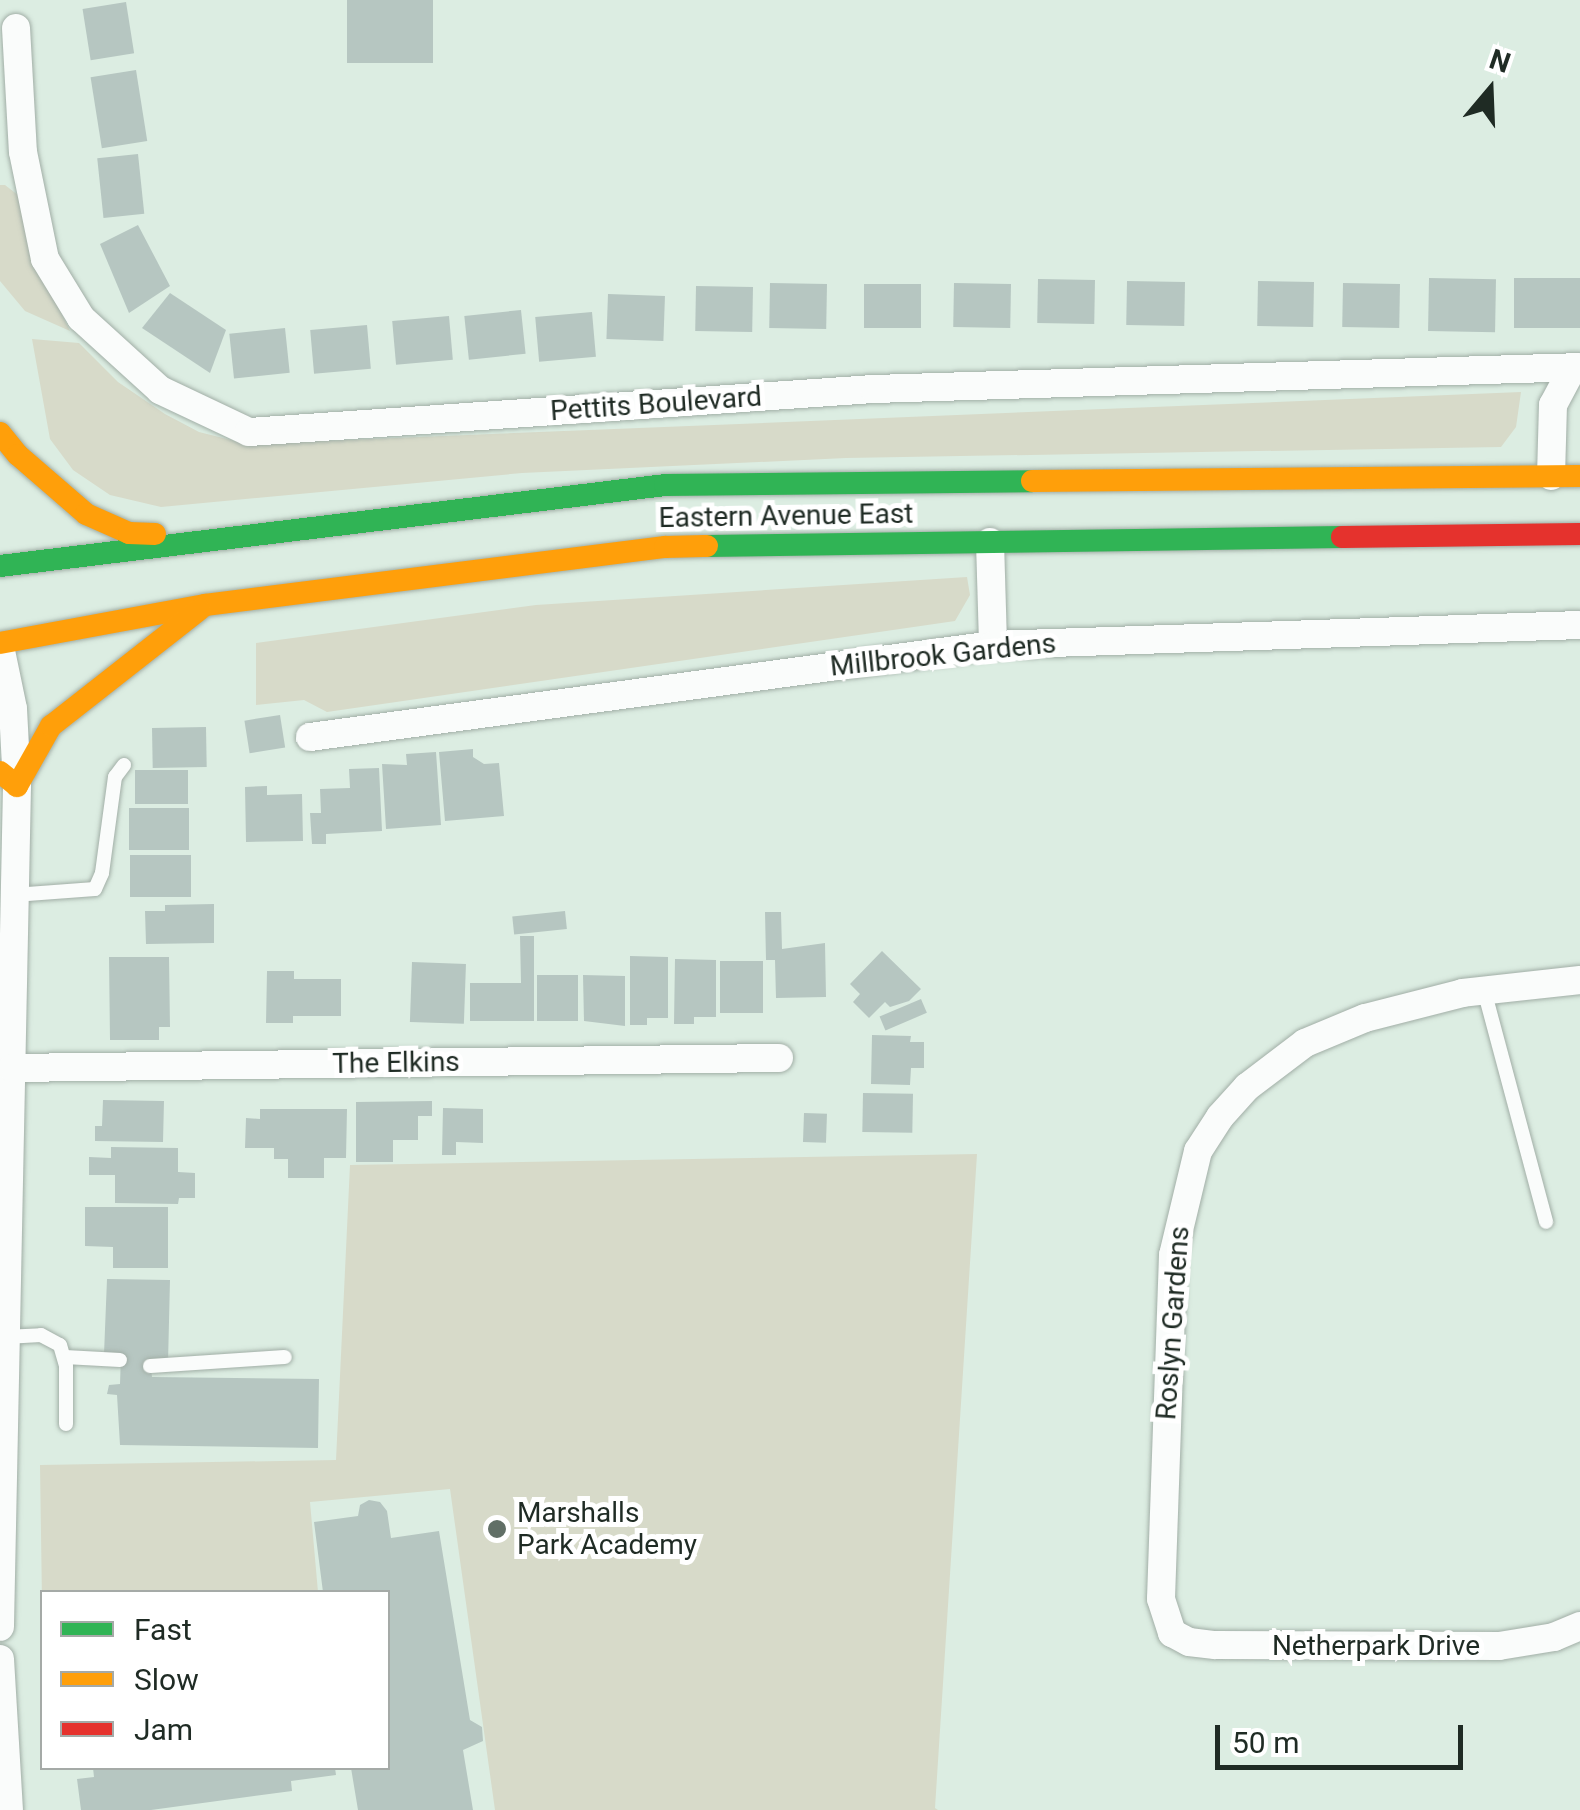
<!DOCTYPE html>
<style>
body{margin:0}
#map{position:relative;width:1580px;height:1810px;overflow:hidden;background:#dcede2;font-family:Roboto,sans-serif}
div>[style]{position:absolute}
.green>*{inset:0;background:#d7dac9}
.building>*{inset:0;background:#b6c6c1;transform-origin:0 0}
.roads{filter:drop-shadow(0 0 2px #a1aea6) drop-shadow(0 0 2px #a1aea6)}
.lane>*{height:14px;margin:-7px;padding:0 7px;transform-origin:7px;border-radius:7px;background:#fafcfb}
.street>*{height:28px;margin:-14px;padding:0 14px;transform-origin:14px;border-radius:14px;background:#fafcfb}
.fast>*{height:22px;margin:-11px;padding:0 11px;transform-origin:11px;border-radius:11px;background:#30b455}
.slow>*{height:22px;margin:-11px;padding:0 11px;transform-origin:11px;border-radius:11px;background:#ff9f0a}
.jam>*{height:22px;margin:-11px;padding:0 11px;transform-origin:11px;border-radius:11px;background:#e5322d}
.dots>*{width:28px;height:28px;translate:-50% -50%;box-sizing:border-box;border:5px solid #fff;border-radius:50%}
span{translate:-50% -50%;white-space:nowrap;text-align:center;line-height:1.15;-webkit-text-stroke:10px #fff;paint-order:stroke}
.street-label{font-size:28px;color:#1f2b24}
.poi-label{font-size:28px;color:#1f2b24}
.left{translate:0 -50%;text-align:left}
.legend{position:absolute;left:40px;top:1590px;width:350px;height:180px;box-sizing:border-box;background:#fff;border:2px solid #a5aaa7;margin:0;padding:12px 18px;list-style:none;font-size:30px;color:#1f2b24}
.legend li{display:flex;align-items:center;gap:20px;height:50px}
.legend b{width:50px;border:2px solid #a5aaa7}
.north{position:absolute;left:1440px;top:40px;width:100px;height:100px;-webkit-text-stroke:8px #fff;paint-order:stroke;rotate:19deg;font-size:28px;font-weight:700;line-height:40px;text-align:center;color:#1f2b24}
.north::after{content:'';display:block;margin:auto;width:35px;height:45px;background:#1f2b24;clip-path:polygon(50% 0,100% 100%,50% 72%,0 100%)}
.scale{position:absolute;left:1215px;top:1725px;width:248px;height:45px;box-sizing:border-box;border:5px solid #1f2b24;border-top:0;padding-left:12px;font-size:30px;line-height:35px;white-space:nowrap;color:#1f2b24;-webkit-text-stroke:8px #fff;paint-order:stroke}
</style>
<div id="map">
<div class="green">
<i style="clip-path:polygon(0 185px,5px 185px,23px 199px,41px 271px,70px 331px,25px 311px,0 281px)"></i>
<i style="clip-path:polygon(32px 339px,79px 343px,118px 382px,165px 414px,199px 432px,247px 444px,1521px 392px,1516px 427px,1501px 447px,846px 458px,522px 473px,161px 507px,110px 495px,73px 470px,50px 439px)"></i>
<i style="clip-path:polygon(967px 577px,970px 595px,955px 621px,327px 712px,304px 700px,256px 705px,256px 643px,536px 605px)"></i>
<i style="clip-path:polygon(977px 1154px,935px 1808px,938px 1810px,495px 1810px,450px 1489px,310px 1502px,318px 1592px,42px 1592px,42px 1602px,40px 1465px,336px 1460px,350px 1165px)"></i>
</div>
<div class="building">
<i style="left:347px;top:0;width:86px;height:63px"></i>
<i style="left:126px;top:2px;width:52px;height:44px;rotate:81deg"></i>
<i style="left:136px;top:70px;width:72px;height:46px;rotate:81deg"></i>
<i style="left:138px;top:154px;width:60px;height:41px;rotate:84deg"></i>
<i style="clip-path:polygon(138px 225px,170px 286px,129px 313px,100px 244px)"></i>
<i style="left:1429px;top:278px;width:67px;height:53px;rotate:1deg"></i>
<i style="left:1514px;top:278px;width:66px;height:50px"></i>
<i style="left:1038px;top:279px;width:57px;height:44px;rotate:1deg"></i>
<i style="left:1127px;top:281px;width:58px;height:44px;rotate:1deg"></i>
<i style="left:1258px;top:281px;width:56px;height:45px;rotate:1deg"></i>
<i style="left:770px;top:283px;width:57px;height:45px;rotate:1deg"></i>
<i style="left:954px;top:283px;width:57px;height:44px;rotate:1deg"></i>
<i style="left:1343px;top:283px;width:57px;height:44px;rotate:1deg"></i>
<i style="left:864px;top:284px;width:57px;height:44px"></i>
<i style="left:696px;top:286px;width:57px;height:45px;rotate:1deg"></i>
<i style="clip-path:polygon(170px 293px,226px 330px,210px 373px,142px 328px)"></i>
<i style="left:608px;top:294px;width:57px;height:45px;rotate:2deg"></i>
<i style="left:521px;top:310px;width:44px;height:57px;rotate:84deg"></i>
<i style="left:592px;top:312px;width:45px;height:57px;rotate:85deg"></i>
<i style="left:449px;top:316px;width:44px;height:57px;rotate:85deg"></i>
<i style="left:367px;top:325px;width:44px;height:57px;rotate:85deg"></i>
<i style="left:285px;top:328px;width:45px;height:56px;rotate:84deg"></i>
<i style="left:280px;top:715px;width:33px;height:36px;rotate:81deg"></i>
<i style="left:206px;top:727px;width:40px;height:54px;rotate:89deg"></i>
<i style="clip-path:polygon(473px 749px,473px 757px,484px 764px,499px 763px,504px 816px,445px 821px,439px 752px)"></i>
<i style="clip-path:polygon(436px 752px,441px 825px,386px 829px,382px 764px,407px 765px,406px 754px)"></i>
<i style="clip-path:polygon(379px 768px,382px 831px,326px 834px,326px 844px,312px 844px,310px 813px,321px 813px,320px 789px,350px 788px,349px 769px)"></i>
<i style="left:188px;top:770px;width:34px;height:53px;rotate:90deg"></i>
<i style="clip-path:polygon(267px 786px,267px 795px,302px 794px,303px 841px,246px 842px,245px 787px)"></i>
<i style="left:129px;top:808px;width:60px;height:42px"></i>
<i style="left:130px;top:855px;width:61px;height:42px"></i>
<i style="clip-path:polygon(214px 904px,214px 943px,146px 944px,145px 911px,165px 911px,165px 905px)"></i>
<i style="left:565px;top:911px;width:18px;height:53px;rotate:84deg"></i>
<i style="clip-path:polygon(765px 912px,781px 912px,782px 949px,825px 943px,826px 997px,776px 998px,775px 960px,766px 960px)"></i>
<i style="clip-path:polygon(520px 936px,534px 936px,534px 1021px,470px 1021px,470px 983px,521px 983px)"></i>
<i style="clip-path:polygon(882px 951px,921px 989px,909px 1001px,890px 1007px,885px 1002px,869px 1018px,853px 1002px,860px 994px,850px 984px)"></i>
<i style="clip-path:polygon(630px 956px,668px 957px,668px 1018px,647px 1018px,647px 1025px,630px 1025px)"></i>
<i style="clip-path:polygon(109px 957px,169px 957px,170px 1027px,159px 1027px,159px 1040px,110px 1040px)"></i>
<i style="clip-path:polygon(675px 959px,716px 960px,716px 1017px,694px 1017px,694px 1024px,674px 1024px)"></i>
<i style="left:720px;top:961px;width:43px;height:52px"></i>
<i style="left:412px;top:962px;width:54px;height:60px;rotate:2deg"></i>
<i style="clip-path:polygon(267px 971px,294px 971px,294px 979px,341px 979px,341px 1016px,293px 1016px,293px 1023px,266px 1023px)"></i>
<i style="left:537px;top:975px;width:41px;height:46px"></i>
<i style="clip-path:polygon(583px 975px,625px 976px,625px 1026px,584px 1021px)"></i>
<i style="left:921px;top:999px;width:15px;height:45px;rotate:67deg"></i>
<i style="clip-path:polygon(872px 1035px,911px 1036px,910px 1042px,924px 1042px,924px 1068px,911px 1068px,910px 1085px,871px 1084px)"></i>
<i style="left:863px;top:1093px;width:50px;height:39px;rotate:1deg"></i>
<i style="clip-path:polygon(103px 1100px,164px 1101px,163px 1142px,95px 1141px,95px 1126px,102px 1126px)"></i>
<i style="clip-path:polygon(432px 1101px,432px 1116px,418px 1116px,418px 1140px,393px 1140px,393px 1162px,356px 1162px,356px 1102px)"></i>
<i style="clip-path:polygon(443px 1108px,483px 1109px,483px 1143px,456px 1142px,456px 1155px,442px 1155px)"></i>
<i style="clip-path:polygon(260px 1109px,347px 1109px,346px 1158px,324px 1158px,324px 1178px,288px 1178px,288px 1159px,274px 1159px,274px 1148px,245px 1148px,246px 1118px,260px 1119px)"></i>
<i style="left:804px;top:1113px;width:23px;height:29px;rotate:2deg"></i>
<i style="clip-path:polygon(111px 1147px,178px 1148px,178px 1172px,195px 1173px,195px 1198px,179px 1198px,178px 1204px,115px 1203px,115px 1175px,89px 1175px,89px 1157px,111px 1158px)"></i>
<i style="clip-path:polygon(85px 1207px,168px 1207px,168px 1268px,113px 1268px,113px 1247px,85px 1246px)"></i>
<i style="clip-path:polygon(107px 1279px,170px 1280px,168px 1363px,150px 1362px,152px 1377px,319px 1379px,318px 1448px,120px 1445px,117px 1395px,107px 1394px,109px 1385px,120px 1384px,121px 1354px,104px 1354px)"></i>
<i style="clip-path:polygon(369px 1500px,380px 1502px,387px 1511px,391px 1538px,439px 1531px,470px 1720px,482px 1727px,483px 1741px,463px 1750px,473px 1810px,358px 1810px,351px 1768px,388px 1768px,388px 1592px,323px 1592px,314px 1522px,358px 1516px,360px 1505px)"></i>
<i style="clip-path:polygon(93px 1768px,335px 1768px,336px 1775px,291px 1781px,292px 1791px,151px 1810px,81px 1810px,77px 1779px,94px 1777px)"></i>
</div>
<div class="roads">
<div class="lane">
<i style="left:14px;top:895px;width:81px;rotate:-4.2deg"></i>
<i style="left:95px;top:889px;width:17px;rotate:-66deg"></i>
<i style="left:102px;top:873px;width:97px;rotate:-82.3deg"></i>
<i style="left:115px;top:777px;width:15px;rotate:-53deg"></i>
<i style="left:1484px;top:990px;width:240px;rotate:75deg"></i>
<i style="left:5px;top:1337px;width:36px;rotate:-3deg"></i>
<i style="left:41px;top:1335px;width:21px;rotate:28deg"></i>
<i style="left:60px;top:1345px;width:22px;rotate:74deg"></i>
<i style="left:66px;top:1366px;width:58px;rotate:90deg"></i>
<i style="left:65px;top:1357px;width:55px;rotate:3.1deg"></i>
<i style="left:150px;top:1366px;width:135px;rotate:-3.8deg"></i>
</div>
<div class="street">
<i style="left:16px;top:28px;width:124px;rotate:86.8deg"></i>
<i style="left:23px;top:152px;width:109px;rotate:78.4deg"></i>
<i style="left:45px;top:259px;width:69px;rotate:58.6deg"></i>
<i style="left:81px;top:318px;width:107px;rotate:42.3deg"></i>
<i style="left:160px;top:390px;width:98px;rotate:25.3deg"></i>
<i style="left:249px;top:432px;width:626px;rotate:-3.94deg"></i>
<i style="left:874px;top:389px;width:706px;rotate:-1.78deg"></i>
<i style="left:1551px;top:476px;width:71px;rotate:-88.4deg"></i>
<i style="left:1553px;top:405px;width:38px;rotate:-62deg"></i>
<i style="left:990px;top:542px;width:103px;rotate:88.3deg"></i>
<i style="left:0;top:646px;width:64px;rotate:78.3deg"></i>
<i style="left:13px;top:709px;width:77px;rotate:87deg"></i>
<i style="left:17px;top:786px;width:841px;rotate:91.16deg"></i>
<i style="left:310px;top:737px;width:689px;rotate:-7.67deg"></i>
<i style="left:993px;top:645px;width:587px;rotate:-1.95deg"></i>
<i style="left:1580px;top:980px;width:118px;rotate:173.7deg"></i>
<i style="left:1463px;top:993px;width:101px;rotate:165.7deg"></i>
<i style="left:1365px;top:1018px;width:65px;rotate:157.4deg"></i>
<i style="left:1305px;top:1043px;width:73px;rotate:142.8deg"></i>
<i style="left:1247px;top:1087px;width:40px;rotate:132deg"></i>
<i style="left:1220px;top:1117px;width:40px;rotate:122.9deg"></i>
<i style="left:1198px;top:1151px;width:107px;rotate:103.5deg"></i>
<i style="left:1173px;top:1255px;width:344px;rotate:92deg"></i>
<i style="left:1161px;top:1599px;width:36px;rotate:72deg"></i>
<i style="left:1172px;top:1633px;width:19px;rotate:28deg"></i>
<i style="left:1189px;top:1642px;width:26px;rotate:7deg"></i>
<i style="left:1215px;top:1645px;width:284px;rotate:0.2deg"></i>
<i style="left:1499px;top:1646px;width:56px;rotate:-9.3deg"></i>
<i style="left:1554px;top:1637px;width:28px;rotate:-23deg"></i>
<i style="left:12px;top:1068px;width:767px;rotate:-0.75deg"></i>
<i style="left:0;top:1659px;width:151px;rotate:86.6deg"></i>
</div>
<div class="fast">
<i style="left:707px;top:546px;width:635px;rotate:-0.81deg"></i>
<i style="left:0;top:566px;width:670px;rotate:-6.94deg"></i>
<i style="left:665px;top:485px;width:367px;rotate:-0.6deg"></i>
</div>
<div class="slow">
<i style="left:0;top:433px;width:28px;rotate:51deg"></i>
<i style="left:18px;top:455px;width:90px;rotate:40.9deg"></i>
<i style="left:86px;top:514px;width:47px;rotate:23.8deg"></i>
<i style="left:129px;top:533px;width:26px;rotate:2deg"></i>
<i style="left:1032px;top:481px;width:548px;rotate:-0.52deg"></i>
<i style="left:0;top:643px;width:208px;rotate:-10.5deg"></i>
<i style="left:205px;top:605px;width:464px;rotate:-7.2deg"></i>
<i style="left:665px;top:547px;width:42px;rotate:-1.4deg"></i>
<i style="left:0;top:772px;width:22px;rotate:39deg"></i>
<i style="left:17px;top:786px;width:69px;rotate:-60.5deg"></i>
<i style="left:51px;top:726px;width:189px;rotate:-38.1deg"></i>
</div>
<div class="jam">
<i style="left:1342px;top:537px;width:238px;rotate:-0.7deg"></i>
</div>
</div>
<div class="dots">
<i style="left:497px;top:1529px;background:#616f66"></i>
</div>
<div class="street-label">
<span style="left:656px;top:404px;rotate:-4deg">Pettits Boulevard</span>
<span style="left:786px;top:516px;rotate:-1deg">Eastern Avenue East</span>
<span style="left:943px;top:655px;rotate:-6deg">Millbrook Gardens</span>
<span style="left:396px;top:1063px;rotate:-1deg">The Elkins</span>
<span style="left:1173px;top:1323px;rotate:-86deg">Roslyn Gardens</span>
<span style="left:1376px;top:1646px">Netherpark Drive</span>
</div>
<div class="poi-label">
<span class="left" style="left:517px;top:1529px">Marshalls<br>Park Academy</span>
</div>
<ul class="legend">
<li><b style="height:12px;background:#30b455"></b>Fast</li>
<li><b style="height:12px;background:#ff9f0a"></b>Slow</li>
<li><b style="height:12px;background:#e5322d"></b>Jam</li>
</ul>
<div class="north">N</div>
<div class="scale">50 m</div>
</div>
